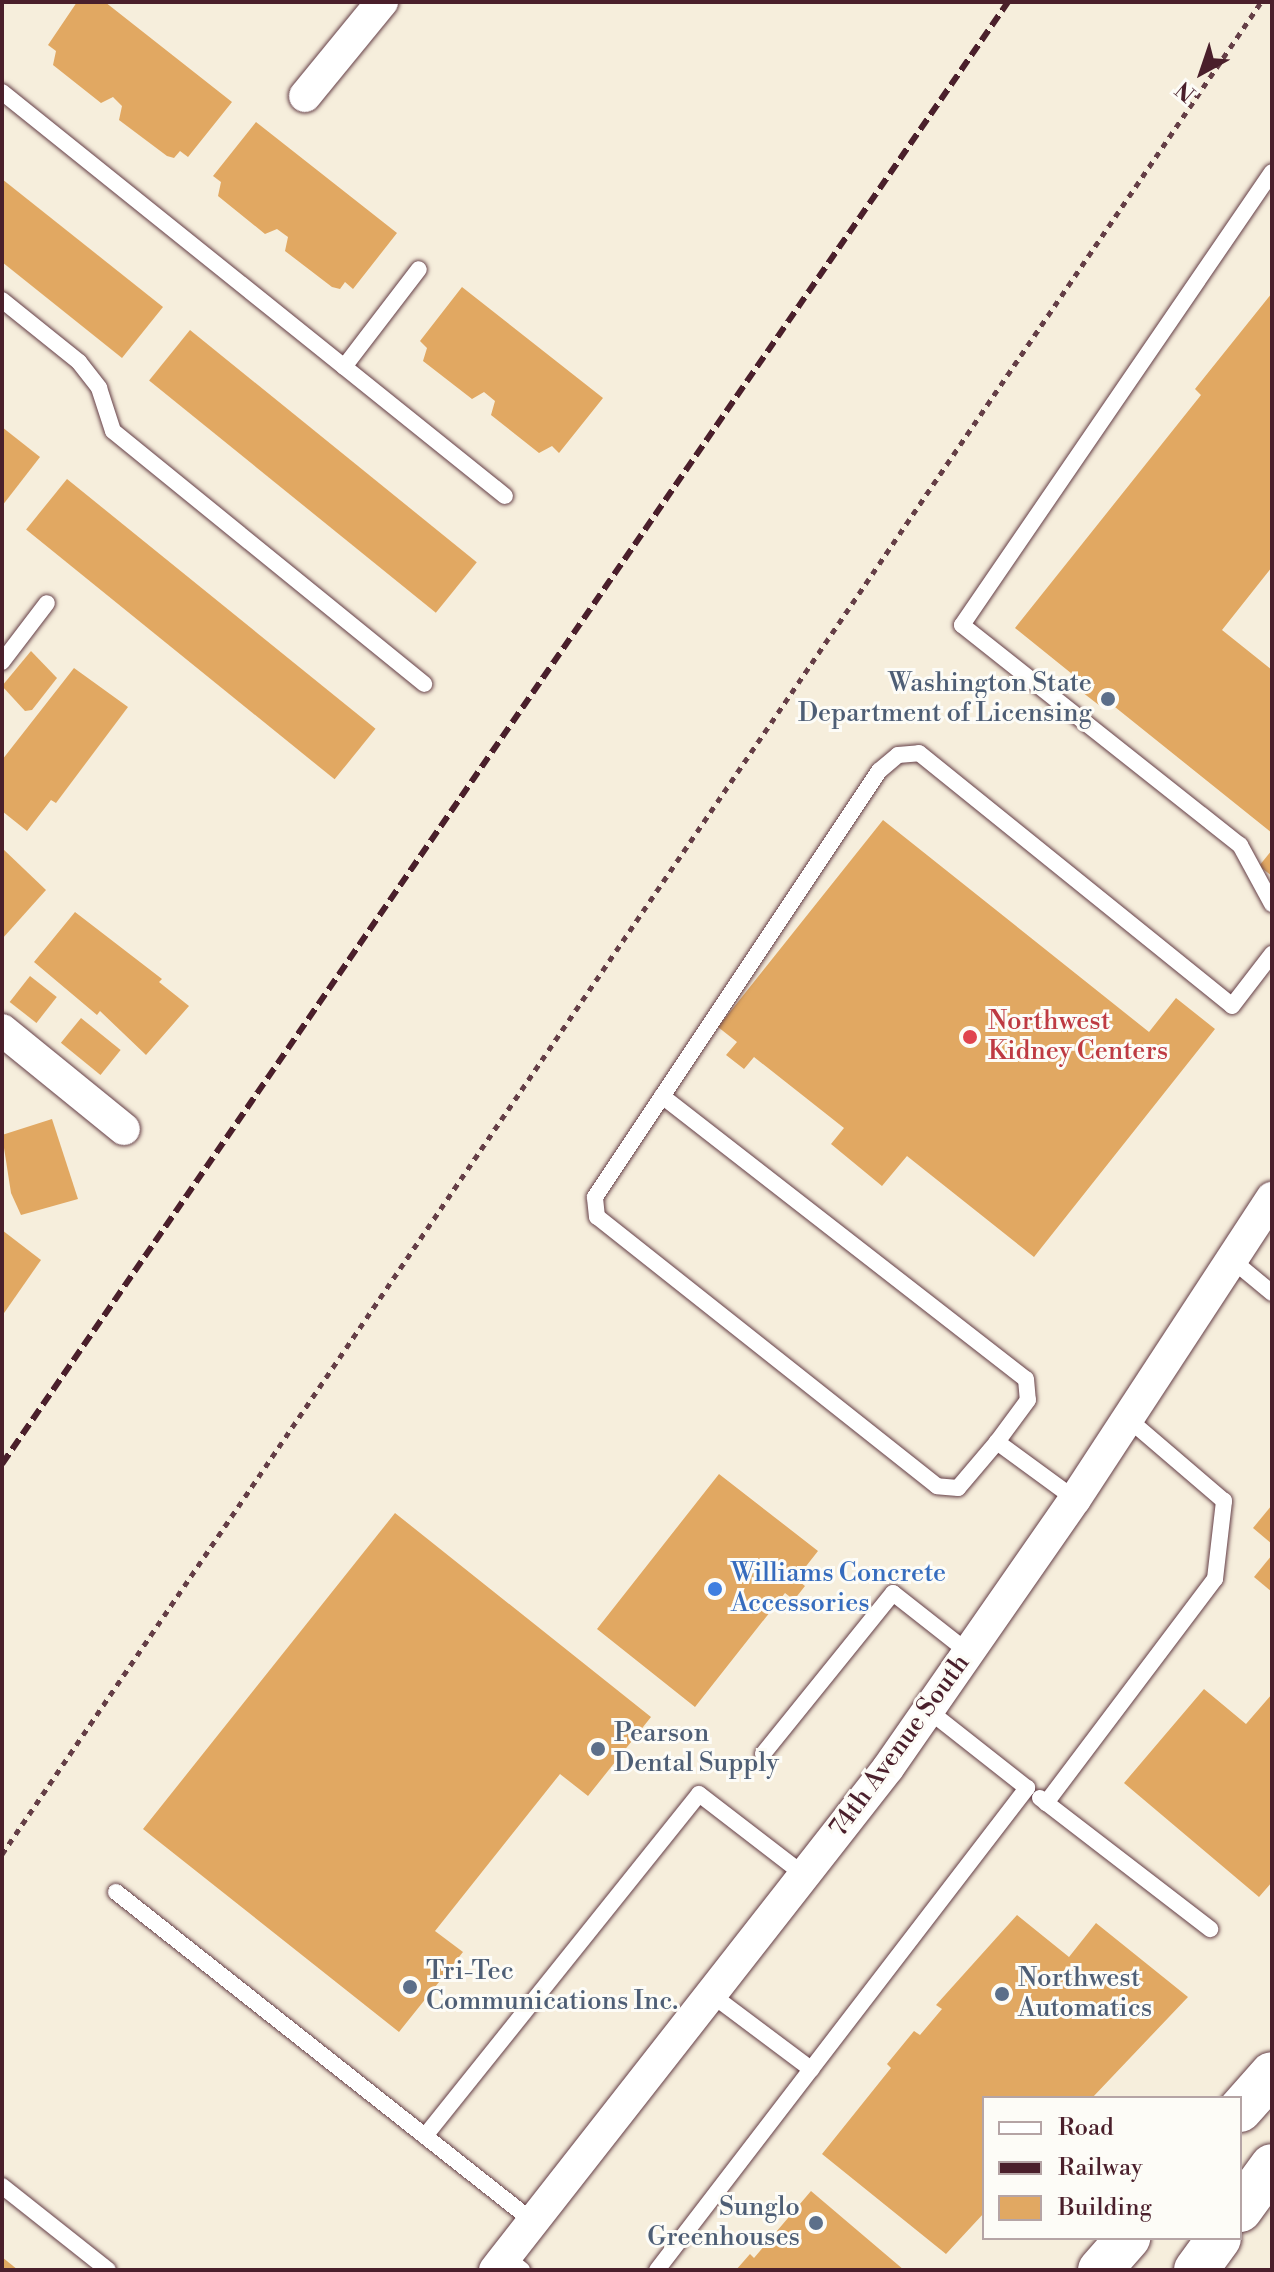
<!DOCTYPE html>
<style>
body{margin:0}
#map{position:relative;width:1274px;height:2272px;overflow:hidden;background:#f6eedc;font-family:"Libre Bodoni",serif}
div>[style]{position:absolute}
.building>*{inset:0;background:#e1a862;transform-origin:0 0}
.path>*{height:5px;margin-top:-2.5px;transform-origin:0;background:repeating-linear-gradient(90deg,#643e46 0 6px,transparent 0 12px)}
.roads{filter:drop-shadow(0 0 2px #643e46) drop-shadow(0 0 2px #643e46)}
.lane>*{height:16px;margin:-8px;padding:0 8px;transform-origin:8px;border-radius:8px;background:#fff}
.street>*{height:32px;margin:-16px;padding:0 16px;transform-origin:16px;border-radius:16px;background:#fff}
.highway>*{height:44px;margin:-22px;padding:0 22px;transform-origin:22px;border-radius:22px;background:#fff}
.rail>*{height:6px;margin-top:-3px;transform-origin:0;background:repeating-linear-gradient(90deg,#4a1f2b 0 12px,transparent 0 18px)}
.dots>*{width:22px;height:22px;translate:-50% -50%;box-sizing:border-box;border:4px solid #fdfcf7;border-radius:50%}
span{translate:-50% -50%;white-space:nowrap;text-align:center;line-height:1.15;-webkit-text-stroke:6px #fdfcf7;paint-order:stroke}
.service-label{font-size:26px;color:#4e5e75}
.right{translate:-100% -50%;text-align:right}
.left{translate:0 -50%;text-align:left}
.health-label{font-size:26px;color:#be3a42}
.shop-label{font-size:26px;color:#366cbe}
.street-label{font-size:26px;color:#4a1f2b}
.frame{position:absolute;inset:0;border:4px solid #4a1f2b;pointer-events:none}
.legend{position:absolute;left:982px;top:2096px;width:260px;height:144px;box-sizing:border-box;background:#fdfcf7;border:2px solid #b5a4a5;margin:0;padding:10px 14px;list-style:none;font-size:24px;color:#4a1f2b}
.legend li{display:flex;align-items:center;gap:16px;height:40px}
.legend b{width:40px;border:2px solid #b5a4a5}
.north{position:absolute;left:1162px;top:32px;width:80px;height:80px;-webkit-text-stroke:6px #fdfcf7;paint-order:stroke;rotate:220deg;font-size:22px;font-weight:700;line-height:32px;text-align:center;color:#4a1f2b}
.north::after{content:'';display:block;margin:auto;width:28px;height:36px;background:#4a1f2b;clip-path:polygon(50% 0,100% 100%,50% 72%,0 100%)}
</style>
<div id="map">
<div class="building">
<i style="clip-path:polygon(77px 2px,105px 2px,232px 102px,188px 157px,180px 151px,174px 158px,167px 156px,119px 120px,122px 106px,113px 97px,101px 103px,53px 65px,56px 51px,48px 45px)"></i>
<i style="clip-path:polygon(256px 122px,397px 233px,353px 289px,345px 282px,340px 289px,332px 287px,285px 251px,288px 237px,277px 229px,265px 234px,218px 196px,221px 182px,213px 176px)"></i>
<i style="clip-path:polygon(2px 179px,163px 307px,122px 358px,2px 262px)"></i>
<i style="clip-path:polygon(462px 287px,603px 398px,559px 453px,552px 446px,539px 453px,491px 415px,495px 401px,484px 392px,472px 399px,423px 361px,427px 348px,420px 341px)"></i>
<i style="clip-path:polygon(1272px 293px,1272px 567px,1222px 630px,1272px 670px,1272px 833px,1110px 703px,1104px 709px,1082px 692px,1087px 686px,1015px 628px,1201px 395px,1195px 389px)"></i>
<i style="left:190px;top:330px;width:369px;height:65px;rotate:39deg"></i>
<i style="clip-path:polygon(2px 427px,40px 457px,2px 506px)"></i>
<i style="left:67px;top:479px;width:397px;height:65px;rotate:39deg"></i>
<i style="clip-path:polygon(31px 651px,57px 678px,32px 710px,25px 711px,2px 686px)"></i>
<i style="clip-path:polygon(74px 668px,128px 707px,56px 803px,51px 800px,27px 831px,2px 811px,2px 760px)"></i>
<i style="clip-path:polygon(883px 820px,1149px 1032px,1176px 998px,1215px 1029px,1034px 1257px,907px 1156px,882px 1186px,831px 1144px,844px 1128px,754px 1057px,744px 1069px,726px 1055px,737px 1042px,718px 1027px)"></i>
<i style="clip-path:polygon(2px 848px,46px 890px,2px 939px)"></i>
<i style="clip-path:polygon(1272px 850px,1272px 876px,1259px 866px)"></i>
<i style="clip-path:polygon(75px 912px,162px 979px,159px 982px,189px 1006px,146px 1055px,100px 1011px,97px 1015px,34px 962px)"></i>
<i style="left:30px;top:976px;width:34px;height:33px;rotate:38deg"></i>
<i style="left:81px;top:1018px;width:51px;height:32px;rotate:39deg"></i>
<i style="clip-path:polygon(52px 1119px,78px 1199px,21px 1215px,11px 1193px,2px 1135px)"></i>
<i style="clip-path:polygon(2px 1230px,41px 1260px,2px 1316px)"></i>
<i style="clip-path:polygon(719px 1474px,818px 1551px,796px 1579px,805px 1586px,794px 1600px,785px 1593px,695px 1707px,597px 1629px)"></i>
<i style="clip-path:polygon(1272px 1505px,1272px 1544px,1253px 1528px)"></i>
<i style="clip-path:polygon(395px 1513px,651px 1717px,588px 1796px,560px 1774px,435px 1931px,463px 1952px,399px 2032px,143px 1829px)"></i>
<i style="clip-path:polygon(1272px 1555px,1272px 1592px,1254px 1577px)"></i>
<i style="clip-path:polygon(1204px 1689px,1246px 1724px,1272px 1694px,1272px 1882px,1259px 1897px,1124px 1783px)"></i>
<i style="clip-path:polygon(1017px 1915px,1069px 1957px,1096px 1923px,1188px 1997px,1092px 2098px,984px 2098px,984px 2213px,946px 2254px,822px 2154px,891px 2068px,887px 2064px,914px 2031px,920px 2035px,942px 2009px,936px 2005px)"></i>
<i style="clip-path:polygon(811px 2191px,904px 2270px,736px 2270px,750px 2254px,754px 2258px)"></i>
<i style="clip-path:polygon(2px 2257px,18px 2270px,2px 2270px)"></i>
</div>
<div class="path">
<i style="left:2px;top:1854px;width:2239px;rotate:-55.79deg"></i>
</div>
<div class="roads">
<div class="lane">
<i style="left:2px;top:92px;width:645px;rotate:38.77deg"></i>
<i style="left:1272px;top:172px;width:549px;rotate:124.38deg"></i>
<i style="left:962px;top:625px;width:355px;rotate:38.4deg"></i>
<i style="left:1240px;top:845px;width:67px;rotate:61.5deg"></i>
<i style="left:2px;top:300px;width:99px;rotate:38.8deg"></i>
<i style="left:79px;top:362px;width:33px;rotate:52deg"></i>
<i style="left:99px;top:388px;width:45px;rotate:72deg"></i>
<i style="left:113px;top:431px;width:401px;rotate:39.1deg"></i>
<i style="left:344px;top:367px;width:123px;rotate:-52.6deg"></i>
<i style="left:2px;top:662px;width:74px;rotate:-52.7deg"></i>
<i style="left:662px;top:1096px;width:461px;rotate:37.9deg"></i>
<i style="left:1026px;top:1379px;width:21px;rotate:85deg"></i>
<i style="left:1028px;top:1400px;width:52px;rotate:126.4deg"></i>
<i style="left:1231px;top:1259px;width:53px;rotate:39.7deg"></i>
<i style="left:1075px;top:1499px;width:97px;rotate:-143.8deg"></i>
<i style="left:997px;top:1442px;width:60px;rotate:130.3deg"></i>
<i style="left:958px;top:1488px;width:21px;rotate:-175deg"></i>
<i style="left:937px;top:1486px;width:434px;rotate:-141.6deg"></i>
<i style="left:597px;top:1217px;width:20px;rotate:-96deg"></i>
<i style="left:595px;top:1197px;width:512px;rotate:-56.31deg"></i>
<i style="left:879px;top:771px;width:25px;rotate:-40deg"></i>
<i style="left:898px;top:755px;width:21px;rotate:-5deg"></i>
<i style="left:919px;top:753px;width:402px;rotate:38.9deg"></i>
<i style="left:1232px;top:1006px;width:66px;rotate:-52.4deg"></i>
<i style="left:763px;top:1754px;width:207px;rotate:-51.1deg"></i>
<i style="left:893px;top:1593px;width:95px;rotate:38.2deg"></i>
<i style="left:1040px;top:1798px;width:215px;rotate:37.6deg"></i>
<i style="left:1046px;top:1803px;width:281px;rotate:-53deg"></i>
<i style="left:1215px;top:1579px;width:79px;rotate:-83.4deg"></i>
<i style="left:1224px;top:1501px;width:128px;rotate:-139.4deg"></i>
<i style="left:116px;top:1892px;width:534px;rotate:38.31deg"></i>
<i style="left:712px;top:1995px;width:124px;rotate:36.8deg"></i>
<i style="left:425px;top:2136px;width:438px;rotate:-51.3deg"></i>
<i style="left:699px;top:1794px;width:133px;rotate:37.6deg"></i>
<i style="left:2px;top:2186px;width:135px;rotate:38.4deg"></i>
<i style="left:506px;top:2257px;width:21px;rotate:39deg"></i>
<i style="left:657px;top:2270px;width:608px;rotate:-52.49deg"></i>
<i style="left:1027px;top:1788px;width:126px;rotate:-141.8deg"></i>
</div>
<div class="street">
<i style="left:305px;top:96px;width:122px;rotate:-50.7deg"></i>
<i style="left:2px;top:1030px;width:157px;rotate:39.1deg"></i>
<i style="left:495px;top:2270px;width:638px;rotate:-51.94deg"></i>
<i style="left:888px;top:1768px;width:328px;rotate:-55.2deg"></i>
<i style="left:1075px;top:1499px;width:360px;rotate:-56.8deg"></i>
</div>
<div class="highway">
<i style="left:1240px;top:2110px;width:48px;rotate:-48.4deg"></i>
<i style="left:1240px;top:2210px;width:54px;rotate:-54deg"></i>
<i style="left:1100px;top:2270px;width:43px;rotate:-48.8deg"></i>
<i style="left:1196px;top:2270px;width:39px;rotate:-54deg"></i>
</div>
</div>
<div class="rail">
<i style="left:2px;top:1464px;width:1775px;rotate:-55.47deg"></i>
</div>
<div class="dots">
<i style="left:1108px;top:699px;background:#5c6f8a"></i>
<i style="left:970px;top:1037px;background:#e0444e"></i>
<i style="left:715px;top:1589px;background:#3f7fe0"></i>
<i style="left:598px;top:1749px;background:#5c6f8a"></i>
<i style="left:410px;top:1987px;background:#5c6f8a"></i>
<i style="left:1002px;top:1994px;background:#5c6f8a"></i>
<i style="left:816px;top:2223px;background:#5c6f8a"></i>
</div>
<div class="service-label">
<span class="right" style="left:1092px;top:699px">Washington State<br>Department of Licensing</span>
<span class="left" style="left:614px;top:1749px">Pearson<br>Dental Supply</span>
<span class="left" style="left:426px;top:1987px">Tri-Tec<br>Communications Inc.</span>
<span class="left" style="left:1018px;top:1994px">Northwest<br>Automatics</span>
<span class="right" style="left:800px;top:2223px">Sunglo<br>Greenhouses</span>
</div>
<div class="health-label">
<span class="left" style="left:988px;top:1037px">Northwest<br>Kidney Centers</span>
</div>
<div class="shop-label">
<span class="left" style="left:731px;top:1589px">Williams Concrete<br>Accessories</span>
</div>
<div class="street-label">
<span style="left:900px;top:1746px;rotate:-54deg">74th Avenue South</span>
</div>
<div class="frame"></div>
<ul class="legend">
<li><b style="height:10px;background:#fff"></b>Road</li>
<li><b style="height:10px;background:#4a1f2b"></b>Railway</li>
<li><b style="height:22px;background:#e1a862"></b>Building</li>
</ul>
<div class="north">N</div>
</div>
